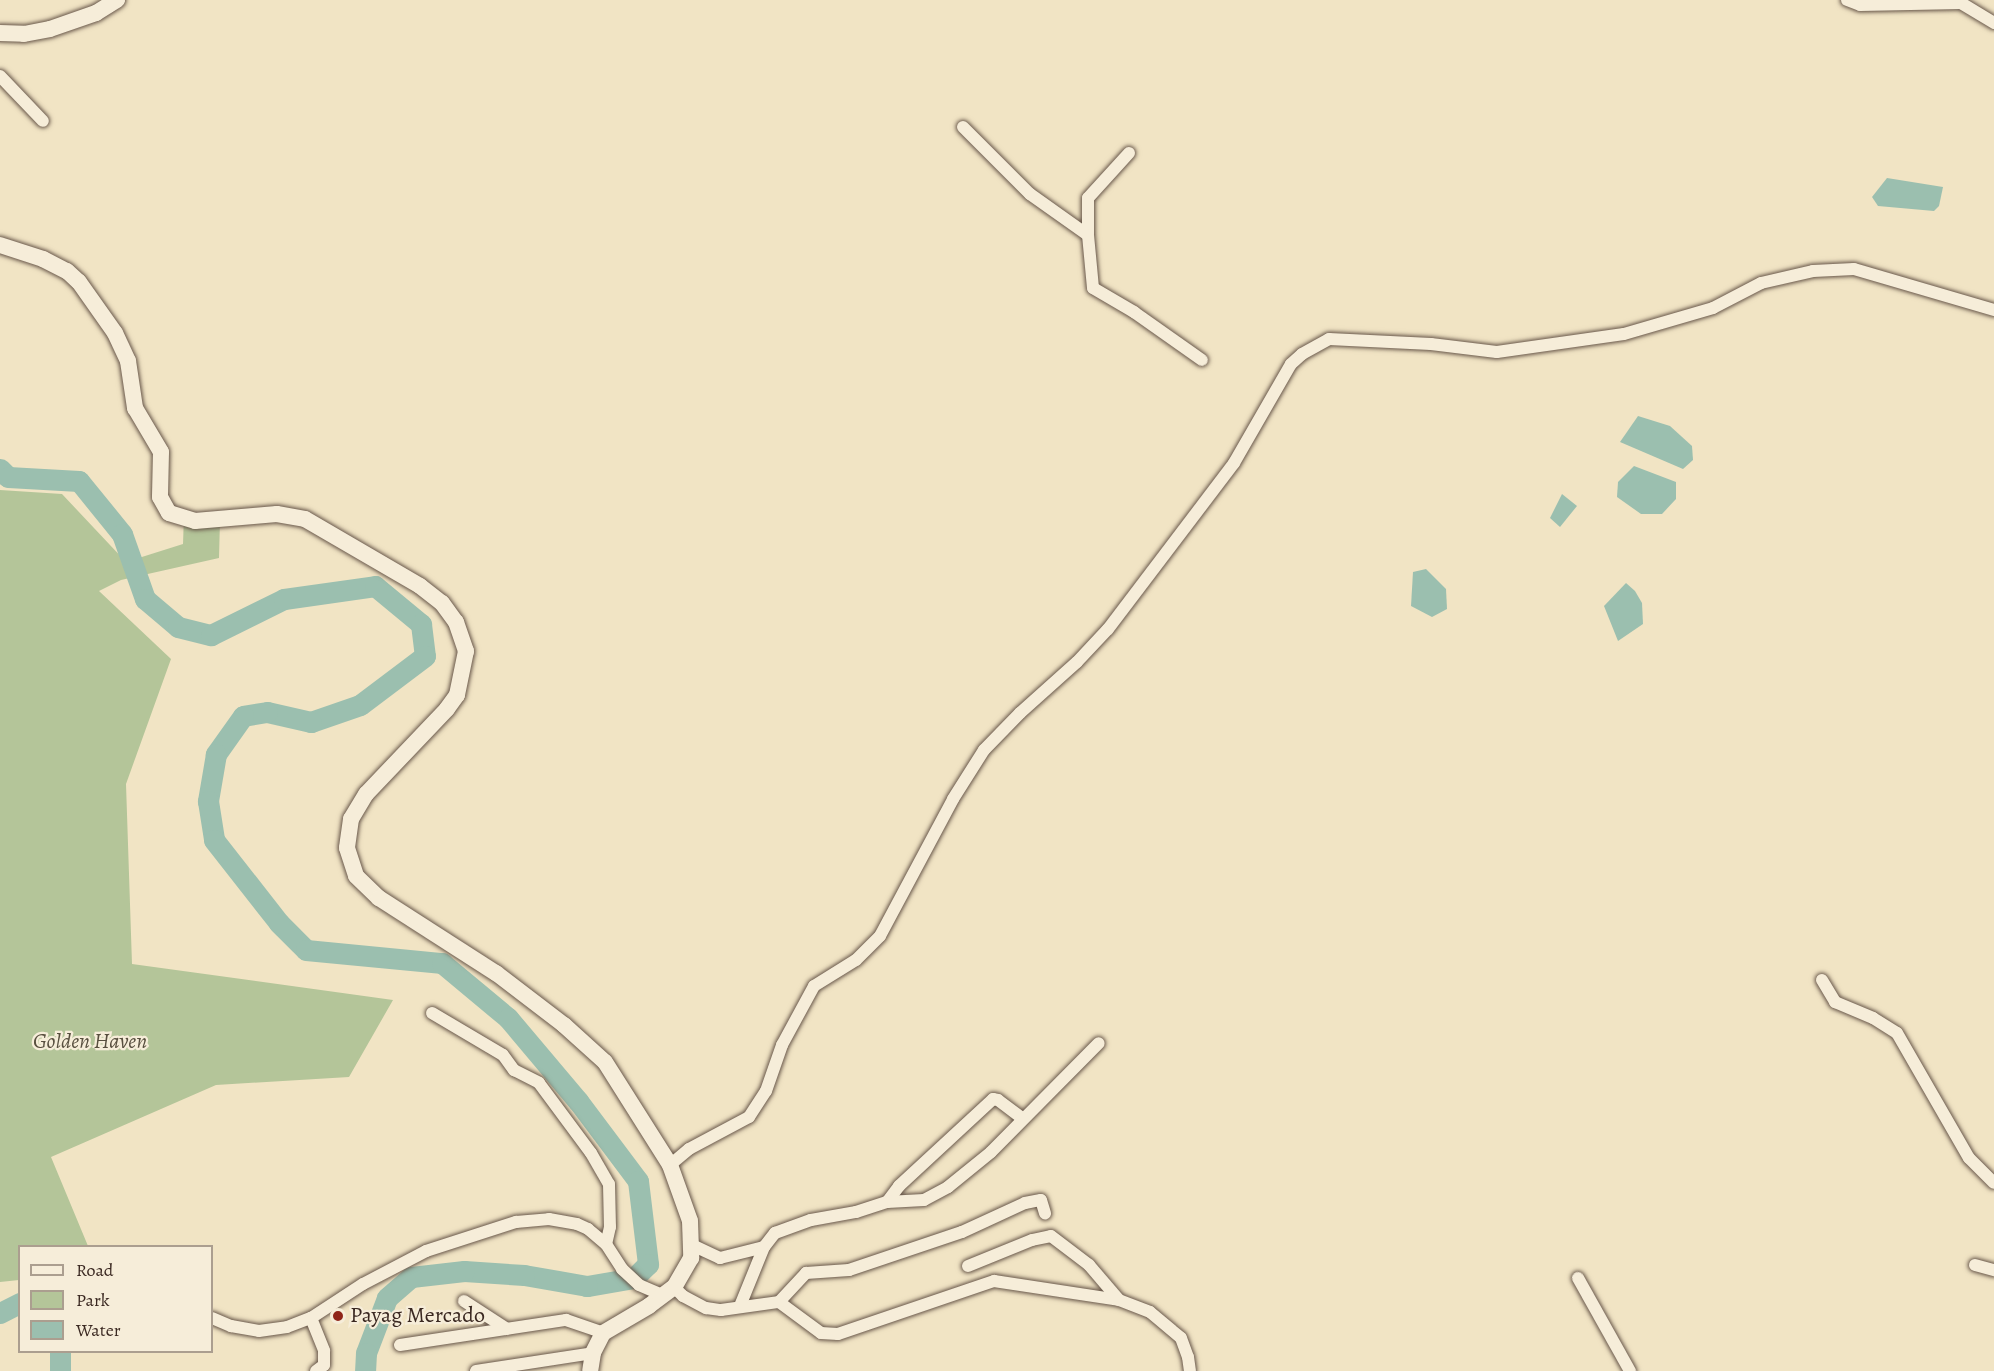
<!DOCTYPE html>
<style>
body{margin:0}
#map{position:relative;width:1994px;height:1371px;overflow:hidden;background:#f1e4c4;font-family:Alegreya,serif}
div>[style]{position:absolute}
.green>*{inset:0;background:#b4c599}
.water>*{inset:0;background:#9bbfaf}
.river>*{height:21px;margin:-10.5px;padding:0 10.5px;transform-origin:10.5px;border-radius:10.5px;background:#9bbfaf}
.roads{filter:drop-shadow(0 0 2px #68574a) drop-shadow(0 0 2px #68574a)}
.minor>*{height:12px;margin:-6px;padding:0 6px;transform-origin:6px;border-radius:6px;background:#f6edd9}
.secondary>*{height:16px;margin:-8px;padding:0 8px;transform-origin:8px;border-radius:8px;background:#f6edd9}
.dots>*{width:16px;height:16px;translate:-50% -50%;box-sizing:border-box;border:3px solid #f6edd9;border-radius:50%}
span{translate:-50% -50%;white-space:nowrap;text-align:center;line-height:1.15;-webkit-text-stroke:4.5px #f6edd9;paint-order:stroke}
.park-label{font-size:22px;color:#584f3f;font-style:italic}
.poi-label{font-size:22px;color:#3a2821}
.left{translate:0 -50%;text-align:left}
.legend{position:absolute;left:18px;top:1245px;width:195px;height:108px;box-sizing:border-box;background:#f6edd9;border:2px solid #ab9e8f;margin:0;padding:8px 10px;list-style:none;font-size:18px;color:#3a2821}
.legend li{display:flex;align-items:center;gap:12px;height:30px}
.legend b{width:30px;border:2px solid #ab9e8f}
</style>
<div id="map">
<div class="green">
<i style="clip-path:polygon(0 490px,62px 494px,126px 562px,183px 544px,184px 515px,220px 520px,219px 558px,121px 580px,99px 591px,171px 659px,126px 784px,132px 964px,393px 1000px,349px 1077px,216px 1085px,51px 1157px,88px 1246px,20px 1246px,19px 1280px,0 1282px)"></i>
</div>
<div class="water">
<i style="clip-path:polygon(1887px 178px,1943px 187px,1939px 206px,1934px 211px,1878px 206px,1872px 197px)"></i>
<i style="clip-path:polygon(1638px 416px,1670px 426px,1692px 446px,1693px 460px,1683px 469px,1620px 442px)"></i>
<i style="clip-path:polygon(1634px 466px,1676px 482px,1676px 499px,1662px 514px,1641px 514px,1617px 497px,1618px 482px)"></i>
<i style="clip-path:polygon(1562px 494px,1577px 506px,1560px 527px,1550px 518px)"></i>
<i style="clip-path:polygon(1426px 569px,1446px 589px,1447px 609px,1432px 617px,1411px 606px,1413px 572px)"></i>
<i style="clip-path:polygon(1626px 583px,1635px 591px,1642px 603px,1643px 624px,1618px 641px,1604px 606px)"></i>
</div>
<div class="river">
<i style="left:0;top:469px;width:11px;rotate:45deg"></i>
<i style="left:8px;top:477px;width:71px;rotate:3.2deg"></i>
<i style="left:79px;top:481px;width:68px;rotate:50.9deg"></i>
<i style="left:122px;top:534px;width:69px;rotate:70.5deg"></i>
<i style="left:145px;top:599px;width:43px;rotate:40.3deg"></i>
<i style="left:178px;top:627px;width:34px;rotate:14deg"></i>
<i style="left:211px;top:635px;width:81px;rotate:-26.3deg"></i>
<i style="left:284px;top:599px;width:92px;rotate:-8.1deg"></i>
<i style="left:375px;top:586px;width:60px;rotate:39.6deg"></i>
<i style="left:421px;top:624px;width:32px;rotate:83deg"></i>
<i style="left:425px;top:656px;width:81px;rotate:143deg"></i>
<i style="left:360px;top:705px;width:52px;rotate:160.9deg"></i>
<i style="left:311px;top:722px;width:45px;rotate:-167.2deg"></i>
<i style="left:267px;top:712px;width:24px;rotate:171deg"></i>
<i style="left:243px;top:716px;width:47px;rotate:125.4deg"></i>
<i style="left:216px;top:754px;width:48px;rotate:99.7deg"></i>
<i style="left:208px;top:801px;width:39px;rotate:81deg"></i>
<i style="left:214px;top:840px;width:105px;rotate:51.9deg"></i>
<i style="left:279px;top:923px;width:38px;rotate:45deg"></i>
<i style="left:306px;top:950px;width:137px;rotate:5.5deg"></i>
<i style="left:442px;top:963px;width:86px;rotate:39.8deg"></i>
<i style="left:508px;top:1018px;width:109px;rotate:49.9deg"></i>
<i style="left:578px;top:1101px;width:100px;rotate:53.1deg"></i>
<i style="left:638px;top:1181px;width:84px;rotate:83.1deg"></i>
<i style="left:648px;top:1264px;width:20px;rotate:135deg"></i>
<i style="left:634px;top:1278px;width:48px;rotate:170.3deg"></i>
<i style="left:587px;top:1286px;width:64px;rotate:-170.1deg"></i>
<i style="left:524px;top:1275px;width:60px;rotate:-176.2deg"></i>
<i style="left:464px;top:1271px;width:53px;rotate:173.5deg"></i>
<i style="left:411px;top:1277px;width:32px;rotate:139deg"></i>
<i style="left:387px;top:1298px;width:59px;rotate:110.9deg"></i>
<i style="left:366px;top:1353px;width:18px;rotate:93deg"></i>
<i style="left:0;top:1313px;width:22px;rotate:-27deg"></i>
<i style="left:60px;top:1352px;width:19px;rotate:90deg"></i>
</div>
<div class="roads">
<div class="minor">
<i style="left:1847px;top:0;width:14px;rotate:21deg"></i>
<i style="left:1860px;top:5px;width:101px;rotate:-1.1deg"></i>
<i style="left:1961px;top:3px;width:39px;rotate:31deg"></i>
<i style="left:0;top:76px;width:62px;rotate:46.3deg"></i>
<i style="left:963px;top:127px;width:95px;rotate:45deg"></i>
<i style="left:1030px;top:194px;width:71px;rotate:35.3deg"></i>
<i style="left:1129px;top:153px;width:61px;rotate:132.3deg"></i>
<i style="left:1088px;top:198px;width:37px;rotate:90deg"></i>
<i style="left:1088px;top:235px;width:53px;rotate:84.6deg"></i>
<i style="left:1093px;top:288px;width:48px;rotate:30.3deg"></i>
<i style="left:1134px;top:312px;width:83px;rotate:35.2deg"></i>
<i style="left:1822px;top:980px;width:26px;rotate:59deg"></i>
<i style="left:1835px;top:1002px;width:41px;rotate:22.8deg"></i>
<i style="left:1873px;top:1018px;width:28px;rotate:32deg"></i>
<i style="left:1897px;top:1033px;width:144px;rotate:60.1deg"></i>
<i style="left:1969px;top:1158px;width:35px;rotate:45deg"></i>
<i style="left:432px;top:1013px;width:82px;rotate:30.6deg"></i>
<i style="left:503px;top:1055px;width:19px;rotate:54deg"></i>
<i style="left:514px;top:1070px;width:28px;rotate:27deg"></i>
<i style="left:539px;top:1083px;width:87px;rotate:53.4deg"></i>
<i style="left:591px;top:1153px;width:36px;rotate:60deg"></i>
<i style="left:609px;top:1184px;width:43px;rotate:88.7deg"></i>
<i style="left:610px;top:1227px;width:17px;rotate:103deg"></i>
<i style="left:670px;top:1165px;width:25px;rotate:-40deg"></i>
<i style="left:689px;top:1149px;width:68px;rotate:-28.1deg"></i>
<i style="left:749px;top:1117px;width:31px;rotate:-57deg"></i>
<i style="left:766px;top:1091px;width:49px;rotate:-70.8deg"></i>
<i style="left:782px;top:1045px;width:67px;rotate:-61.5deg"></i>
<i style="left:814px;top:986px;width:49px;rotate:-31.8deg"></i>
<i style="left:856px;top:960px;width:34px;rotate:-45deg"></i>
<i style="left:880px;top:936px;width:155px;rotate:-61.9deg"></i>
<i style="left:953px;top:799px;width:58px;rotate:-57.7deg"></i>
<i style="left:984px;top:750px;width:52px;rotate:-45.8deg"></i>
<i style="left:1020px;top:713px;width:76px;rotate:-41.8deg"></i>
<i style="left:1077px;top:662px;width:45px;rotate:-46.8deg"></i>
<i style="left:1108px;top:629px;width:208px;rotate:-52.8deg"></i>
<i style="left:1234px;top:463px;width:114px;rotate:-60.1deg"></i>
<i style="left:1291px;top:364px;width:15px;rotate:-42deg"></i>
<i style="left:1302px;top:354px;width:31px;rotate:-29deg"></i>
<i style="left:1329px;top:339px;width:102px;rotate:2.8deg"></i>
<i style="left:1431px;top:344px;width:66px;rotate:6.9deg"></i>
<i style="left:1497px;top:352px;width:128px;rotate:-8.1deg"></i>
<i style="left:1624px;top:334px;width:93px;rotate:-16.3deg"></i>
<i style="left:1713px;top:308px;width:54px;rotate:-27.5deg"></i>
<i style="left:1761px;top:283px;width:53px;rotate:-13deg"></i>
<i style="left:1813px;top:271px;width:41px;rotate:-2.8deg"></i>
<i style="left:1854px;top:269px;width:146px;rotate:16.3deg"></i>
<i style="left:887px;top:1202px;width:20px;rotate:-53deg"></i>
<i style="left:899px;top:1186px;width:128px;rotate:-42.8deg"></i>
<i style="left:993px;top:1099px;width:5px;rotate:11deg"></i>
<i style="left:998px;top:1100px;width:31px;rotate:37deg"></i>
<i style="left:692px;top:1245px;width:31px;rotate:25deg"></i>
<i style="left:720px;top:1258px;width:45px;rotate:-14deg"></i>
<i style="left:1975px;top:1265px;width:20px;rotate:15deg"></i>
<i style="left:968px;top:1266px;width:69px;rotate:-22.1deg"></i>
<i style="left:1032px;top:1240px;width:19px;rotate:-12deg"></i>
<i style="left:1051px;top:1236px;width:48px;rotate:37.3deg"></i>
<i style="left:1089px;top:1265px;width:46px;rotate:49.4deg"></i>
<i style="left:1578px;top:1278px;width:107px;rotate:60.8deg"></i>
<i style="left:674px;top:1287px;width:13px;rotate:45deg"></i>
<i style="left:683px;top:1296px;width:26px;rotate:28deg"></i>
<i style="left:706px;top:1308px;width:15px;rotate:8deg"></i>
<i style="left:721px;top:1310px;width:59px;rotate:-7.9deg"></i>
<i style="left:779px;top:1302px;width:52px;rotate:36.4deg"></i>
<i style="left:821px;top:1333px;width:17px;rotate:3deg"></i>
<i style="left:838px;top:1334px;width:165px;rotate:-18.8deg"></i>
<i style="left:994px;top:1281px;width:126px;rotate:8.6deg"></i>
<i style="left:1119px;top:1300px;width:33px;rotate:21deg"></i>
<i style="left:1150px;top:1312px;width:40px;rotate:40deg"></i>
<i style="left:1181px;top:1338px;width:20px;rotate:70deg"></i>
<i style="left:1188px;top:1357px;width:14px;rotate:82deg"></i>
<i style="left:464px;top:1301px;width:51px;rotate:33.1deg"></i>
<i style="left:779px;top:1302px;width:40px;rotate:-47deg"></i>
<i style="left:806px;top:1273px;width:43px;rotate:-4deg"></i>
<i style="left:849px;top:1270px;width:119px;rotate:-18.6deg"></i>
<i style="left:962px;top:1232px;width:69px;rotate:-24.7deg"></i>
<i style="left:1025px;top:1203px;width:16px;rotate:-11deg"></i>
<i style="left:1041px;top:1200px;width:14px;rotate:73deg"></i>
<i style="left:740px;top:1306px;width:64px;rotate:-67.9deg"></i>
<i style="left:764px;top:1247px;width:18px;rotate:-52deg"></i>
<i style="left:775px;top:1233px;width:38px;rotate:-20deg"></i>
<i style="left:811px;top:1220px;width:46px;rotate:-10.1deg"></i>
<i style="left:856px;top:1212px;width:33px;rotate:-18deg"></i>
<i style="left:887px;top:1202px;width:37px;rotate:-3deg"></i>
<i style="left:924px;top:1200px;width:27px;rotate:-28deg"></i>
<i style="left:948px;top:1187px;width:55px;rotate:-39.1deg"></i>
<i style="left:991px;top:1152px;width:153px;rotate:-45.3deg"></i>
<i style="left:212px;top:1318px;width:21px;rotate:23deg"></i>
<i style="left:231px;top:1326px;width:28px;rotate:10deg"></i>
<i style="left:259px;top:1331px;width:28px;rotate:-8deg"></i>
<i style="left:287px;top:1327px;width:26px;rotate:-21deg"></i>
<i style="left:311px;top:1318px;width:62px;rotate:-33.2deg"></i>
<i style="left:363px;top:1284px;width:71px;rotate:-27.6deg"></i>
<i style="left:426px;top:1251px;width:95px;rotate:-17.9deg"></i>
<i style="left:516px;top:1222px;width:33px;rotate:-5deg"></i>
<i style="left:549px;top:1219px;width:28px;rotate:10deg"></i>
<i style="left:577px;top:1224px;width:12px;rotate:24deg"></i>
<i style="left:588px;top:1229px;width:23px;rotate:40deg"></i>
<i style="left:606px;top:1244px;width:30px;rotate:57deg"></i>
<i style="left:622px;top:1269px;width:23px;rotate:43deg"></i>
<i style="left:639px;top:1285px;width:26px;rotate:23deg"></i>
<i style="left:311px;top:1318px;width:35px;rotate:68deg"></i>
<i style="left:324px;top:1351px;width:14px;rotate:90deg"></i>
<i style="left:324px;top:1365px;width:10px;rotate:143deg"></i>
<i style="left:400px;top:1345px;width:168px;rotate:-8.6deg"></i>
<i style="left:566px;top:1320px;width:39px;rotate:19deg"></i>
<i style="left:476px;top:1371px;width:118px;rotate:-8.7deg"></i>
</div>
<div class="secondary">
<i style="left:0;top:33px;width:24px;rotate:2deg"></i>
<i style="left:24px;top:34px;width:26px;rotate:-11deg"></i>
<i style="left:50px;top:29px;width:49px;rotate:-19.2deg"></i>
<i style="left:96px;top:13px;width:25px;rotate:-32deg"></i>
<i style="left:0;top:245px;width:45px;rotate:18deg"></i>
<i style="left:43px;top:259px;width:27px;rotate:27deg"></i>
<i style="left:67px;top:271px;width:16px;rotate:43deg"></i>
<i style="left:79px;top:282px;width:62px;rotate:54.8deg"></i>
<i style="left:115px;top:333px;width:31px;rotate:65deg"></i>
<i style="left:128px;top:361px;width:48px;rotate:81.5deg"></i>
<i style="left:135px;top:408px;width:51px;rotate:59.4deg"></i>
<i style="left:161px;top:452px;width:45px;rotate:91.3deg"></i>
<i style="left:160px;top:497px;width:18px;rotate:61deg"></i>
<i style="left:169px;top:513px;width:27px;rotate:17deg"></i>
<i style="left:195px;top:521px;width:82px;rotate:-4.9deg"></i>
<i style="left:277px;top:514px;width:28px;rotate:10deg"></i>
<i style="left:305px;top:519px;width:133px;rotate:30.2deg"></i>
<i style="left:420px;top:586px;width:28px;rotate:38deg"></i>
<i style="left:442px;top:603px;width:24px;rotate:54deg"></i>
<i style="left:456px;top:622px;width:31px;rotate:71deg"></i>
<i style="left:466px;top:651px;width:45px;rotate:101.6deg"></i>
<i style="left:457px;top:695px;width:17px;rotate:126deg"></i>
<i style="left:447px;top:709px;width:117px;rotate:133.6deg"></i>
<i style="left:366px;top:794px;width:29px;rotate:121deg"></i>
<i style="left:351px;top:819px;width:29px;rotate:98deg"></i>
<i style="left:347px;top:848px;width:29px;rotate:72deg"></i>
<i style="left:356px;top:876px;width:32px;rotate:44deg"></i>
<i style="left:379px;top:898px;width:139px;rotate:32.7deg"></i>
<i style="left:496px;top:973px;width:86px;rotate:37.4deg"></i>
<i style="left:564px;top:1025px;width:55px;rotate:42.1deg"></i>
<i style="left:605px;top:1062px;width:122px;rotate:57.7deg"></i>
<i style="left:670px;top:1165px;width:59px;rotate:70.3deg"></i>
<i style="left:690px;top:1221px;width:37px;rotate:88deg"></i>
<i style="left:691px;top:1258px;width:34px;rotate:120deg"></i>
<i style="left:674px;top:1287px;width:31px;rotate:143deg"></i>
<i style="left:649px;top:1306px;width:53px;rotate:149.6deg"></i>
<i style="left:603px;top:1333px;width:22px;rotate:117deg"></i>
<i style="left:593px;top:1353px;width:18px;rotate:99deg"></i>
</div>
</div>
<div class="dots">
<i style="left:338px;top:1316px;background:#8f2418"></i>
</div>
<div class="park-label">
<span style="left:90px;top:1042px">Golden Haven</span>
</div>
<div class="poi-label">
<span class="left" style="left:350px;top:1316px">Payag Mercado</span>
</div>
<ul class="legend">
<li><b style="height:8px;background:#f6edd9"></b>Road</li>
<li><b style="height:16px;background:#b4c599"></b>Park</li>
<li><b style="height:16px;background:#9bbfaf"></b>Water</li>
</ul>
</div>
